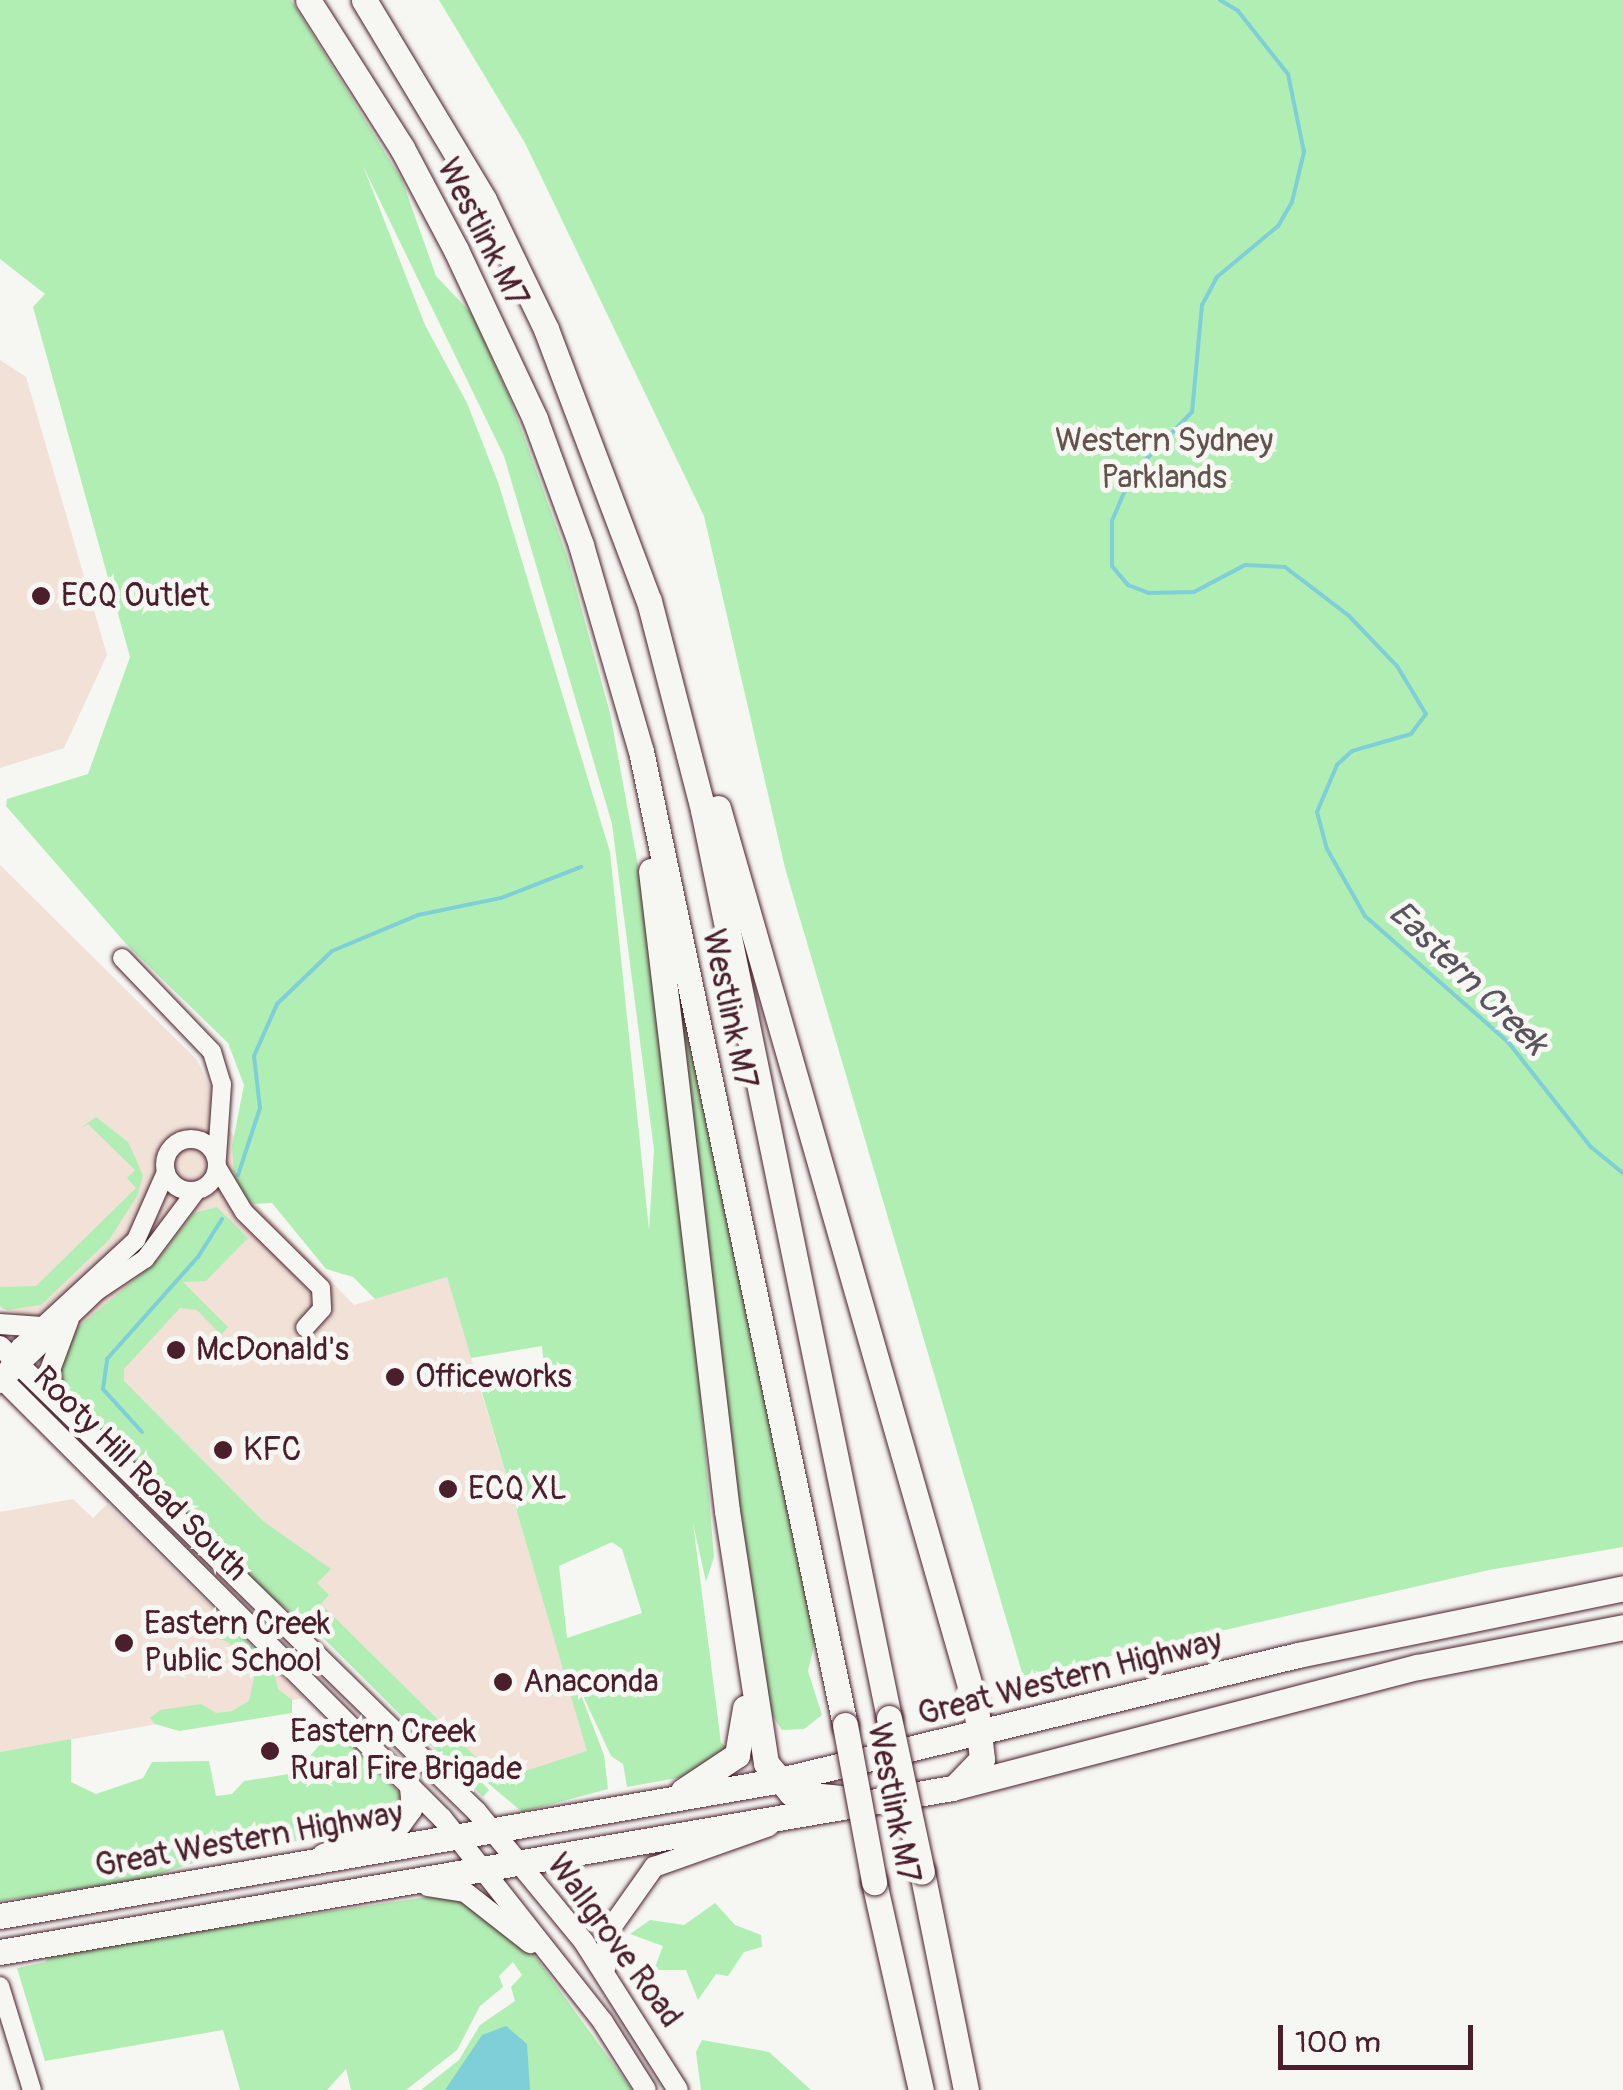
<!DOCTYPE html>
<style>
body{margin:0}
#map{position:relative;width:1623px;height:2090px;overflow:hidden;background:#f6f6f2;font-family:Pangolin,sans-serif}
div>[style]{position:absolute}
.built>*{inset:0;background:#f1e1d7}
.green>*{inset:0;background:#b1eeb4}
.water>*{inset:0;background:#7ecfd8}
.stream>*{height:4px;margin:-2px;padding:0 2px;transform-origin:2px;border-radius:2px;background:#7ecfd8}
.roads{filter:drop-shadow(0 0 2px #4a1f2b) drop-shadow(0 0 2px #4a1f2b)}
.minor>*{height:18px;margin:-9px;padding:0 9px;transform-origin:9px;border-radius:9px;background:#f6f6f2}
.minor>.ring{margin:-9px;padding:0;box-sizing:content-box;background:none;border:18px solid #f6f6f2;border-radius:50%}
.major>*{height:20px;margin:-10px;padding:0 10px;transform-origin:10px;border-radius:10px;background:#f6f6f2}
.highway>*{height:25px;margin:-12.5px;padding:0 12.5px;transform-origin:12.5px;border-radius:12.5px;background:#f6f6f2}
.bridges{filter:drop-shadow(0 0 2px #4a1f2b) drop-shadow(0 0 2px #4a1f2b)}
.highway-bridge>*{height:25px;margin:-12.5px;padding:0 12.5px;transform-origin:12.5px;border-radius:12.5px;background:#f6f6f2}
.dots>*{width:28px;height:28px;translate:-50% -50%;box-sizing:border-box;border:5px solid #f6f6f2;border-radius:50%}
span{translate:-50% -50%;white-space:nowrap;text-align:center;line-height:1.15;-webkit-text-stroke:10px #f6f6f2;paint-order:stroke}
.street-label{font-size:32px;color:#4a1f2b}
.park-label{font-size:32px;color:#64534d}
.poi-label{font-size:32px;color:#4a1f2b}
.left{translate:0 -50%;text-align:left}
.water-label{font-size:35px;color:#5a545f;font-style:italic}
.scale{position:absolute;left:1278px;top:2025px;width:195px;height:45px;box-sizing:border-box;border:5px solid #4a1f2b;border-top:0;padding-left:12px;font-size:30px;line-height:35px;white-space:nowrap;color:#4a1f2b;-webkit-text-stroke:8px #f6f6f2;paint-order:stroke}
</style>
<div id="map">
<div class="built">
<i style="clip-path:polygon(0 360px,26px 377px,107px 655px,64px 748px,0 768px)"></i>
<i style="clip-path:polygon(0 865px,197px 1060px,238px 1146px,240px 1188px,354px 1305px,447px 1277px,594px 1771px,514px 1804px,68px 1356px,24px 1315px,0 1308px)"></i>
<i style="clip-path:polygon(73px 1499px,93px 1518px,107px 1504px,304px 1698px,0 1752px,0 1512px)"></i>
</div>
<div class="green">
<i style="clip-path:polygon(evenodd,0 0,291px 0,402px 180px,436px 276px,472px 314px,511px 401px,567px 556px,610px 713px,651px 936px,689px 1258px,714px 1557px,706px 1582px,693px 1523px,721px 1743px,731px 1750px,699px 1774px,627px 1787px,623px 1764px,611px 1756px,573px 1674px,604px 1755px,608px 1789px,522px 1812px,456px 1756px,489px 1790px,483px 1797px,308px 1623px,258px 1589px,70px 1407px,56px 1380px,77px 1328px,158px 1260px,194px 1213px,217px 1207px,248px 1238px,206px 1281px,183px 1282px,228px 1327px,221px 1335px,197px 1310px,180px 1308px,124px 1369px,124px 1381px,263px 1521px,331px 1569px,317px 1583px,329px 1595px,321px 1604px,496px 1777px,509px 1765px,516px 1774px,587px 1751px,481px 1389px,485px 1373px,523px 1366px,546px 1386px,542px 1346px,471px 1358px,447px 1277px,375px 1299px,353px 1277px,326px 1269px,272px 1203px,252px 1204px,235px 1185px,232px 1146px,244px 1085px,228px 1043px,127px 945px,6px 806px,7px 799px,88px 774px,130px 657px,33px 307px,45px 294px,0 259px,0 0,363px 166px,504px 456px,612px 824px,654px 1150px,649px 1230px,610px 852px,499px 485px,467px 403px,425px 325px,363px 166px,0 0,612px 1542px,622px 1549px,642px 1613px,567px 1638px,559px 1566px,612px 1542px)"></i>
<i style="clip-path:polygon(439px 0,1623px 0,1623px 1547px,1489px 1570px,1023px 1676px,785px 868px,704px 516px,525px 143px)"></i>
<i style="clip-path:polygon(684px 1002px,815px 1642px,808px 1671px,822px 1715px,804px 1729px,782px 1730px,772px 1715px,752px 1617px,678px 1004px)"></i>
<i style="clip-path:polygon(96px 1117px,128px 1142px,136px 1159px,143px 1176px,137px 1196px,109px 1240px,41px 1305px,7px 1310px,0 1306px,0 1287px,36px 1286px,136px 1188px,127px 1178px,135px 1170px,88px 1124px,79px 1129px)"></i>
<i style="clip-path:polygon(225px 1620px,273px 1667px,278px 1689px,292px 1700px,292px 1713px,179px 1731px,155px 1724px,150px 1718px,160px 1710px,201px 1704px,216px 1713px,232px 1711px,249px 1701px,256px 1668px,228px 1642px,207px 1635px,210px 1623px)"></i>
<i style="clip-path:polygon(335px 1726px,401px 1795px,402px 1811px,389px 1826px,228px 1852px,144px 1879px,0 1901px,0 1752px,71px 1739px,71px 1782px,96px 1794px,143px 1778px,152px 1762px,209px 1761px,216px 1796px,232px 1794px,244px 1781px,296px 1773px)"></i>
<i style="clip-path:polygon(454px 1893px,532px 1952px,632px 2090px,518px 2090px,461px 2073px,445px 2090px,421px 2090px,459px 2060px,480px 2025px,515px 2001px,511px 1987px,522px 1975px,513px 1962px,499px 1976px,503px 1987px,480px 2006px,457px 2050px,406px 2090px,351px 2090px,346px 2069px,327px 2090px,240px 2090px,223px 2030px,45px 2061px,17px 1968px,45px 1962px,54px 1952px)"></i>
<i style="clip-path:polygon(715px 1903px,735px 1925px,761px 1935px,762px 1947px,744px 1952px,728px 1976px,716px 1974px,698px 2000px,686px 1970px,654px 1970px,663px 1946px,630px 1934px,650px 1920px,684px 1925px)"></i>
<i style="clip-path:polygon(702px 2040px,769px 2052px,811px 2090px,701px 2090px,696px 2052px)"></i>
</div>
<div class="water">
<i style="clip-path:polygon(506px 2026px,527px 2044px,530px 2090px,445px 2090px,482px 2035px)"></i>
</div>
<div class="stream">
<i style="left:1220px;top:0;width:21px;rotate:31deg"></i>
<i style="left:1238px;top:11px;width:80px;rotate:51.6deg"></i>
<i style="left:1288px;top:74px;width:80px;rotate:78.4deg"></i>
<i style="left:1304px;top:152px;width:51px;rotate:103.5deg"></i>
<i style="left:1292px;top:202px;width:28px;rotate:120deg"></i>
<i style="left:1278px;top:226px;width:80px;rotate:140.1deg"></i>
<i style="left:1217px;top:277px;width:32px;rotate:118deg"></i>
<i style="left:1202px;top:305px;width:107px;rotate:95.3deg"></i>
<i style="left:1192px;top:412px;width:86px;rotate:134.1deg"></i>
<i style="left:1132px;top:474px;width:51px;rotate:113.1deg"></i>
<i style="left:1112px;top:521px;width:45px;rotate:90deg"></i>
<i style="left:1112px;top:566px;width:25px;rotate:50deg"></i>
<i style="left:1128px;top:585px;width:22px;rotate:21deg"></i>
<i style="left:1149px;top:593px;width:45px;rotate:-1.3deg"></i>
<i style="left:1194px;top:592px;width:58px;rotate:-27.9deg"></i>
<i style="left:1245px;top:565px;width:40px;rotate:2.9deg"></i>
<i style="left:1285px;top:567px;width:81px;rotate:37.4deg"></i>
<i style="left:1349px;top:616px;width:69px;rotate:46.2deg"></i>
<i style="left:1397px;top:666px;width:56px;rotate:58.9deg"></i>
<i style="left:1426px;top:714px;width:25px;rotate:127deg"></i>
<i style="left:1411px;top:734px;width:61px;rotate:163.9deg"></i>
<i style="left:1352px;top:751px;width:21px;rotate:137deg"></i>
<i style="left:1337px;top:765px;width:51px;rotate:113.1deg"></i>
<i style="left:1317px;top:812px;width:38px;rotate:75deg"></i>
<i style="left:1327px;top:849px;width:77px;rotate:60.4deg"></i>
<i style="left:1365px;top:916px;width:191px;rotate:41.4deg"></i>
<i style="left:1508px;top:1042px;width:134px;rotate:51.7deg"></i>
<i style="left:1591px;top:1147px;width:41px;rotate:39.1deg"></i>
<i style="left:238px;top:1175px;width:71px;rotate:-71.8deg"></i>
<i style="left:260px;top:1108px;width:52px;rotate:-96.6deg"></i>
<i style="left:254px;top:1056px;width:57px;rotate:-66.1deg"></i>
<i style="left:277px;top:1004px;width:76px;rotate:-43.9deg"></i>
<i style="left:332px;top:951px;width:93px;rotate:-22.7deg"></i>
<i style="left:418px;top:915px;width:85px;rotate:-11.6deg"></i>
<i style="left:501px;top:898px;width:86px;rotate:-21.2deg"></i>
<i style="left:142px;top:1432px;width:58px;rotate:-132.2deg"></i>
<i style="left:103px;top:1389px;width:30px;rotate:-82deg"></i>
<i style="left:107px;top:1359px;width:137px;rotate:-48.3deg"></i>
<i style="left:198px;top:1257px;width:45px;rotate:-57.7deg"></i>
</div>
<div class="roads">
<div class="minor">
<i style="left:122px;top:958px;width:130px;rotate:46.2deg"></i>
<i style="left:212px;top:1052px;width:34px;rotate:73deg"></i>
<i style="left:222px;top:1084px;width:74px;rotate:93.9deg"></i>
<i class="ring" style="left:165px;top:1139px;width:34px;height:34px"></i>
<i style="left:217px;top:1167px;width:52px;rotate:59deg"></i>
<i style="left:244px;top:1212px;width:108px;rotate:44.6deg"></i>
<i style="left:321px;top:1288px;width:21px;rotate:87deg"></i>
<i style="left:322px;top:1309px;width:25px;rotate:132deg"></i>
<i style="left:7px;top:1370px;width:26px;rotate:-61deg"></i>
<i style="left:20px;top:1347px;width:158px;rotate:-42.7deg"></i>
<i style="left:136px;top:1240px;width:74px;rotate:-66.2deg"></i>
<i style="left:0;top:1384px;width:134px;rotate:-43.8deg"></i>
<i style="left:97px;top:1291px;width:58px;rotate:-33.7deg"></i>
<i style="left:145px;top:1259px;width:85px;rotate:-53.1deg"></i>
<i style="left:0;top:1986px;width:109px;rotate:72.9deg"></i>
</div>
<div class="major">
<i style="left:0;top:1324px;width:42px;rotate:4.1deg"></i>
<i style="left:0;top:1346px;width:667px;rotate:44.33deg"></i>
<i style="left:477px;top:1812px;width:168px;rotate:50.5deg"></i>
<i style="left:584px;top:1942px;width:175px;rotate:57.6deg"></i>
<i style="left:0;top:1377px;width:624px;rotate:44.94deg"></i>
<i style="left:442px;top:1818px;width:260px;rotate:51.7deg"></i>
<i style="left:603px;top:2022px;width:80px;rotate:57.7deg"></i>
<i style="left:54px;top:1398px;width:28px;rotate:-98deg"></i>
<i style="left:50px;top:1370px;width:54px;rotate:-69.6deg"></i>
<i style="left:323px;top:1854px;width:83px;rotate:-20.4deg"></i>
<i style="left:401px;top:1825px;width:19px;rotate:-54deg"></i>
<i style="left:412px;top:1810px;width:25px;rotate:-95deg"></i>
<i style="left:428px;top:1886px;width:37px;rotate:9deg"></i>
<i style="left:465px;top:1892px;width:83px;rotate:38.1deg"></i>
<i style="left:605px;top:1969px;width:37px;rotate:-85deg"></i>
<i style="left:608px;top:1932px;width:80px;rotate:-54.7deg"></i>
<i style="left:654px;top:1867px;width:122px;rotate:-19.6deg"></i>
</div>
<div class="highway">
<i style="left:308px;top:0;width:175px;rotate:57.6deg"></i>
<i style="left:402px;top:148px;width:115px;rotate:62.1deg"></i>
<i style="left:456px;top:250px;width:187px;rotate:64.9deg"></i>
<i style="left:535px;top:419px;width:134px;rotate:69.9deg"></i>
<i style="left:581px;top:545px;width:215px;rotate:73.8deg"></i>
<i style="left:641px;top:751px;width:995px;rotate:78.17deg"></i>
<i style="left:364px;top:0;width:233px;rotate:59deg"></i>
<i style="left:484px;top:200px;width:143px;rotate:64.3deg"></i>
<i style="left:546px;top:329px;width:291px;rotate:69.3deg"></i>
<i style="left:649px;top:601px;width:216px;rotate:75.5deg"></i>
<i style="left:703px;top:810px;width:927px;rotate:78.42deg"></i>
<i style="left:718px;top:808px;width:935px;rotate:73.99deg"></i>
<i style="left:976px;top:1707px;width:52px;rotate:83.4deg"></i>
<i style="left:982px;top:1759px;width:36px;rotate:134deg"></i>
<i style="left:651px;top:871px;width:644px;rotate:83.23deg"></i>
<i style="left:727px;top:1511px;width:255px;rotate:81.2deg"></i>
<i style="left:766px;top:1763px;width:39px;rotate:50deg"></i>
<i style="left:791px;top:1793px;width:50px;rotate:5.7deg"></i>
<i style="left:683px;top:1791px;width:65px;rotate:-33.7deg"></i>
<i style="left:737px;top:1755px;width:48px;rotate:-80.3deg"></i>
<i style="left:922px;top:1872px;width:222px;rotate:78.6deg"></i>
<i style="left:874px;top:1882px;width:213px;rotate:77.3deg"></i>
<i style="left:0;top:1916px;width:788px;rotate:-9.87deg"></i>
<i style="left:776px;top:1781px;width:537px;rotate:-13.57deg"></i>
<i style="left:1298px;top:1655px;width:332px;rotate:-11.6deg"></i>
<i style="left:0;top:1952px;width:966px;rotate:-9.77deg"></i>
<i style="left:952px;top:1788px;width:481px;rotate:-14.6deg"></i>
<i style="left:1418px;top:1667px;width:209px;rotate:-11deg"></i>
</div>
</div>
<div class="bridges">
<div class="highway-bridge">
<i style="left:889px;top:1718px;width:157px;rotate:77.9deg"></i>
<i style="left:845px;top:1725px;width:160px;rotate:79.5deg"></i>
</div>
</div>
<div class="dots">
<i style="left:41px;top:596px;background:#4a1f2b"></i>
<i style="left:176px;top:1350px;background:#4a1f2b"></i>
<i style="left:395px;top:1377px;background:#4a1f2b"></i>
<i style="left:223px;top:1450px;background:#4a1f2b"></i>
<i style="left:448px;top:1489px;background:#4a1f2b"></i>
<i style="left:124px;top:1643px;background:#4a1f2b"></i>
<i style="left:503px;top:1682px;background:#4a1f2b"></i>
<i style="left:270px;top:1751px;background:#4a1f2b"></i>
</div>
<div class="street-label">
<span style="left:482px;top:233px;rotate:63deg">Westlink M7</span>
<span style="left:729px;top:1009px;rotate:78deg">Westlink M7</span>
<span style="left:140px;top:1474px;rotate:45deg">Rooty Hill Road South</span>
<span style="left:1070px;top:1678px;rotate:-14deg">Great Western Highway</span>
<span style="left:893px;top:1803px;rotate:79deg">Westlink M7</span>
<span style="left:249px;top:1840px;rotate:-10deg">Great Western Highway</span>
<span style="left:614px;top:1941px;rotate:54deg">Wallgrove Road</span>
</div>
<div class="park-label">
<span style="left:1164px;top:460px">Western Sydney<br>Parklands</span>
</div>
<div class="poi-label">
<span class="left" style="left:61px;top:596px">ECQ Outlet</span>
<span class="left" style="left:196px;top:1350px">McDonald's</span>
<span class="left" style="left:415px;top:1377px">Officeworks</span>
<span class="left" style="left:243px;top:1450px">KFC</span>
<span class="left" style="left:468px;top:1489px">ECQ XL</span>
<span class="left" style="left:144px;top:1643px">Eastern Creek<br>Public School</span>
<span class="left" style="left:523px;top:1682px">Anaconda</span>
<span class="left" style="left:290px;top:1751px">Eastern Creek<br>Rural Fire Brigade</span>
</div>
<div class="water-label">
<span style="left:1468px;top:978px;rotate:44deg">Eastern Creek</span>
</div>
<div class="scale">100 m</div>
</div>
